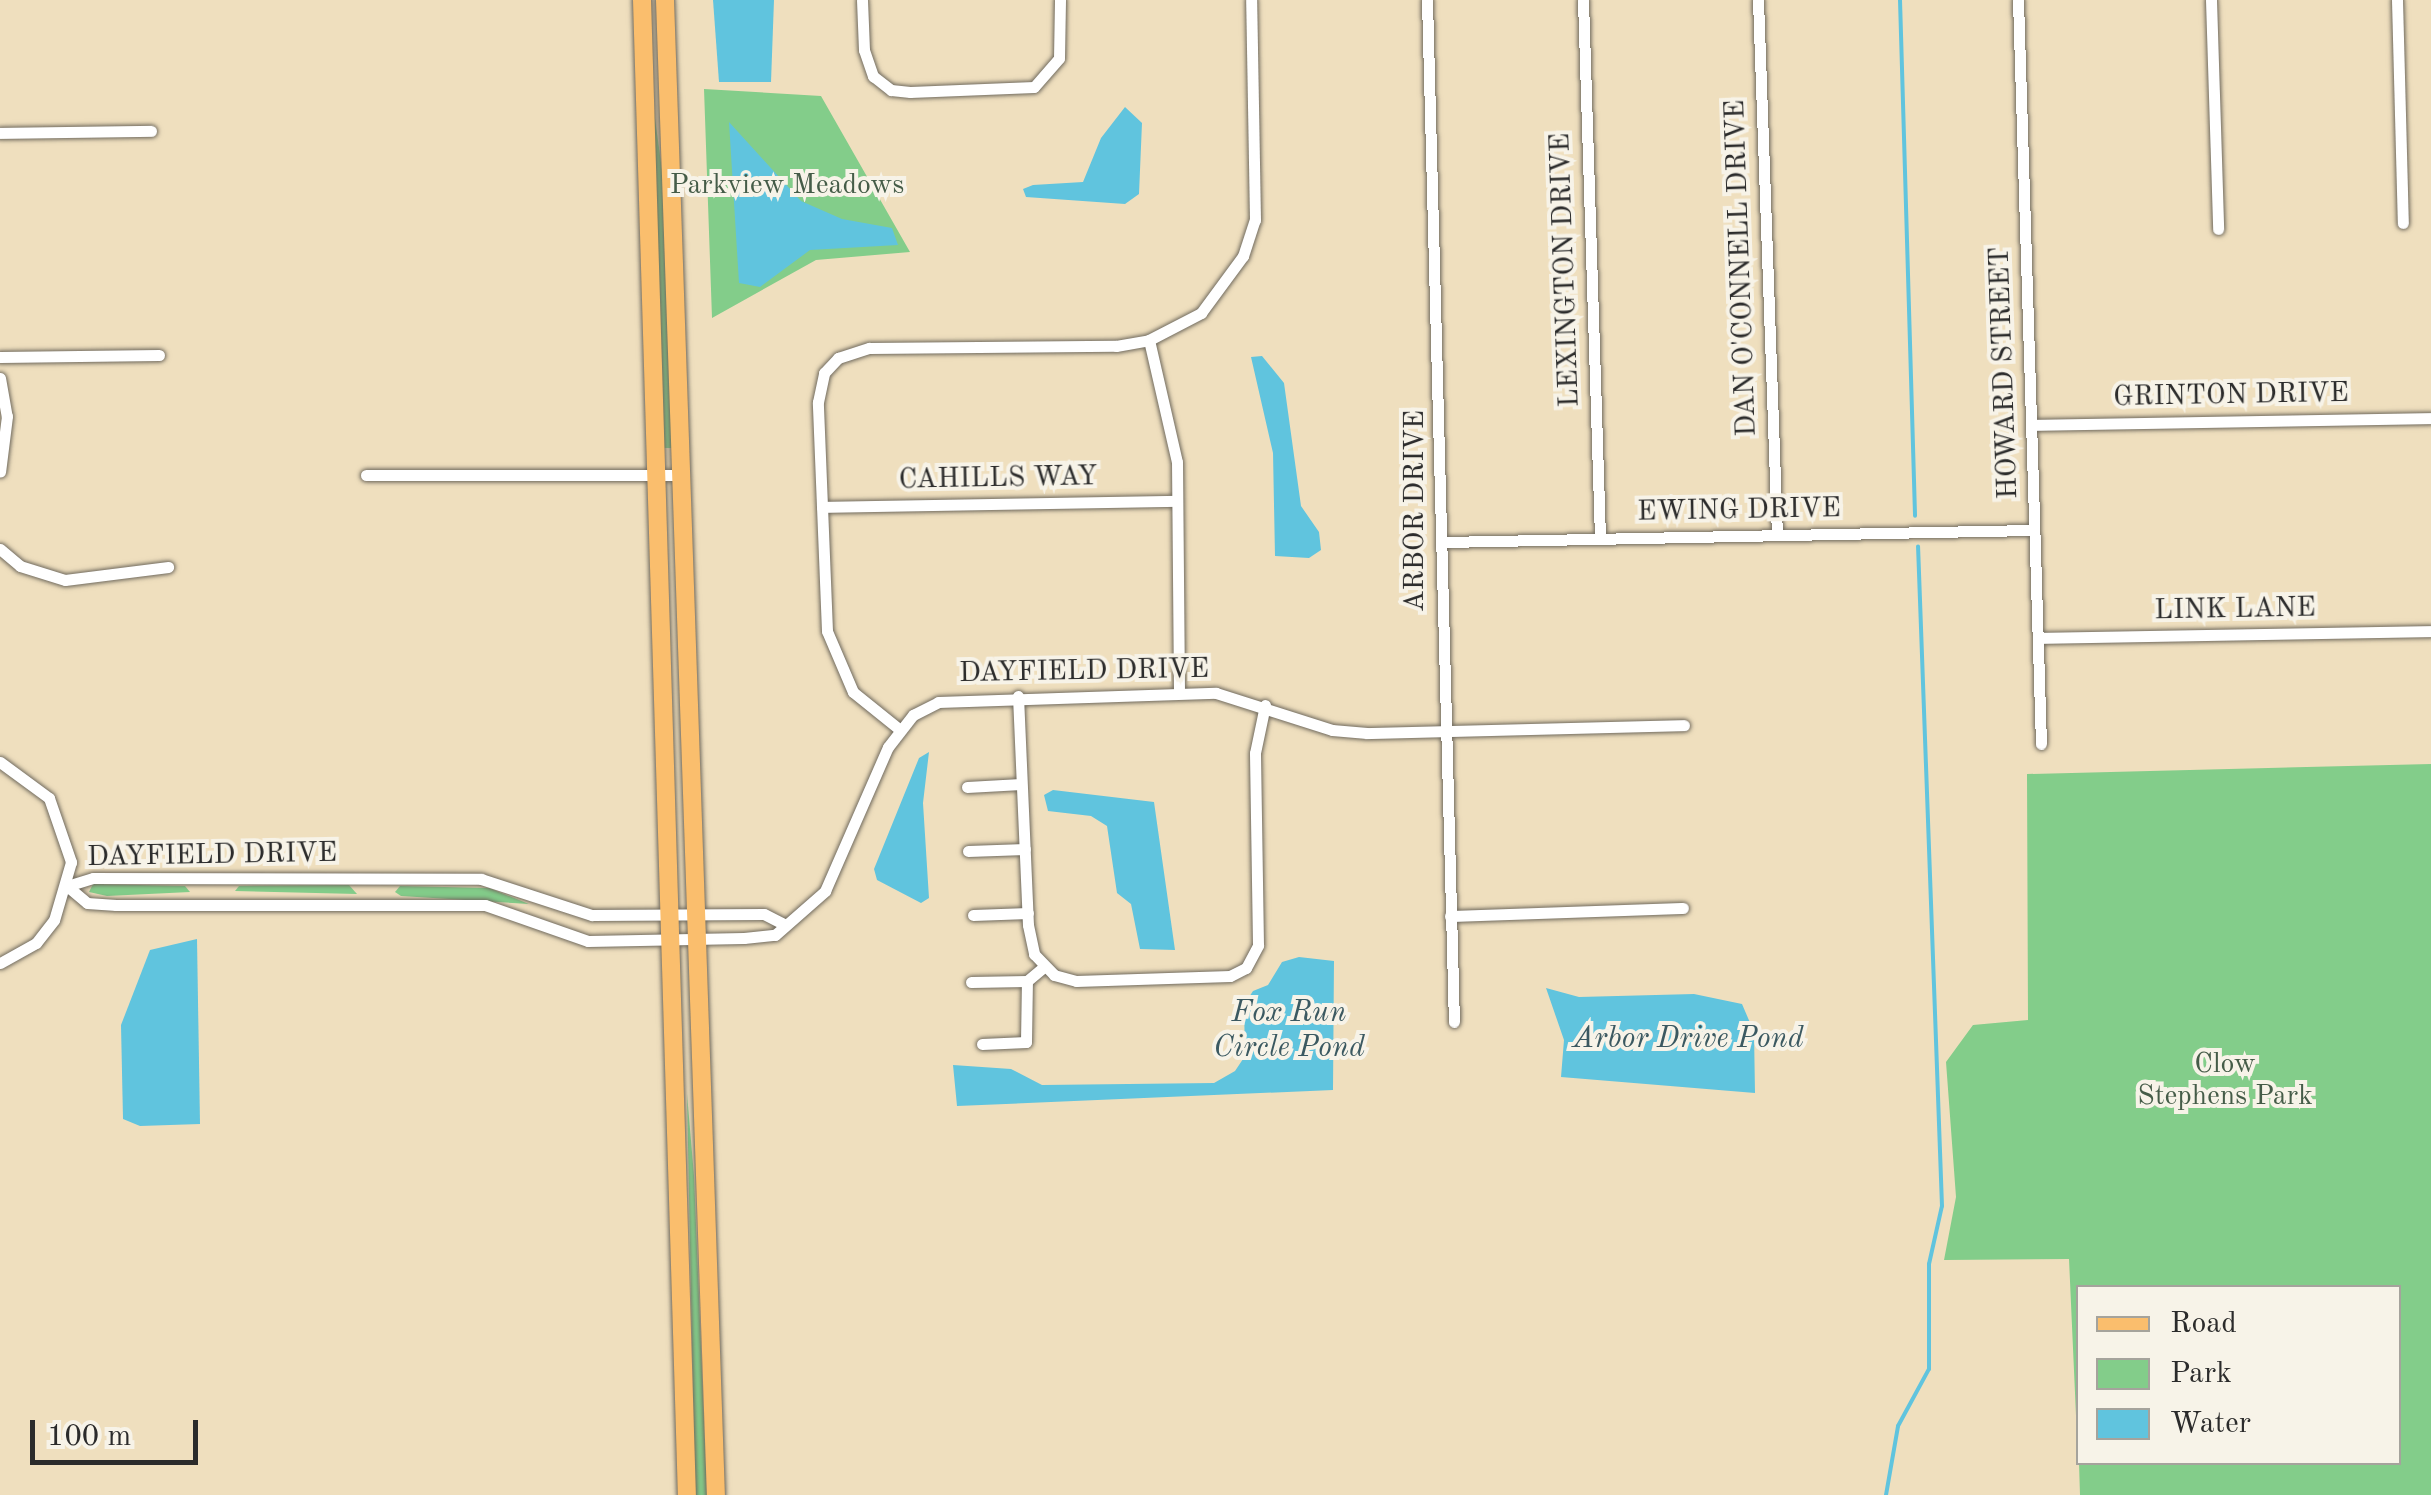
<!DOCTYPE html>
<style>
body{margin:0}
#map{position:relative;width:2431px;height:1495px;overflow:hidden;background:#efdfbe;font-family:"Old Standard TT",serif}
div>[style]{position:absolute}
.green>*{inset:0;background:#83cd8a}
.water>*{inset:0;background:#60c4de}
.stream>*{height:4px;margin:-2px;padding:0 2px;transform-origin:2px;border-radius:2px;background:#60c4de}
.roads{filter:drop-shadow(0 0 2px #706a5e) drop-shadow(0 0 2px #706a5e)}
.minor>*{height:11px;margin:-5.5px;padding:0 5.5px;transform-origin:5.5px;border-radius:5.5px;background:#fff}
.primary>*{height:18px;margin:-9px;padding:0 9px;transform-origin:9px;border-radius:9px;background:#fabe6d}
span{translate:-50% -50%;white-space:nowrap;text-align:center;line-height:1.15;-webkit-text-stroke:8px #f7f3e8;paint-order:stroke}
.park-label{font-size:28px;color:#455c48}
.street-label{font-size:28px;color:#2b2b2b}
.water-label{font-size:30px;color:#3b5961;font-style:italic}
.legend{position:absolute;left:2076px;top:1285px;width:325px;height:180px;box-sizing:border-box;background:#f7f3e8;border:2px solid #a5a39c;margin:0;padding:12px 18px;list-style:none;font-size:30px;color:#2b2b2b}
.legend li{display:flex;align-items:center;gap:20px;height:50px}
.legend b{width:50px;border:2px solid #a5a39c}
.scale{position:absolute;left:30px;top:1420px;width:168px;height:45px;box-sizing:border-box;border:5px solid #2b2b2b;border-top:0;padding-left:12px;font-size:30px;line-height:35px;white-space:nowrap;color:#2b2b2b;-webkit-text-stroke:8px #f7f3e8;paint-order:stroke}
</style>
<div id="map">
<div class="green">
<i style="clip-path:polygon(704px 89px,821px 96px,910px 252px,816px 260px,712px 318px)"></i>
<i style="clip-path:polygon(653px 104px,662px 170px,672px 448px,664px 448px)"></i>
<i style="clip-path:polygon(2431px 764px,2431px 1495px,2080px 1495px,2079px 1463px,2398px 1462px,2398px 1288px,2078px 1288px,2078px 1460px,2069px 1259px,1944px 1260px,1956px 1197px,1946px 1062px,1973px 1025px,2028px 1020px,2027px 774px)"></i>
<i style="clip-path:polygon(93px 884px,185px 886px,190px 892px,107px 896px,89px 892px)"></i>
<i style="clip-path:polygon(349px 885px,357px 894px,235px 891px,239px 886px)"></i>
<i style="clip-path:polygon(400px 886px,489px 888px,529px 904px,401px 896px,395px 892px)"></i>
<i style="clip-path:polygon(687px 1094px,694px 1176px,707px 1495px,695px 1495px)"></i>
</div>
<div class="water">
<i style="clip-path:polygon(713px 0,774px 0,771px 82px,719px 82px)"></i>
<i style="clip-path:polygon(1125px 107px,1142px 123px,1139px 194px,1125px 204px,1026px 197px,1023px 189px,1033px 185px,1083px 182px,1101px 138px)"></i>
<i style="clip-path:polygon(729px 122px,801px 201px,842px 219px,892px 228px,898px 245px,810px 250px,760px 287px,739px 283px)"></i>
<i style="clip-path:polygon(1262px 356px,1284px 383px,1301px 506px,1319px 532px,1321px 550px,1309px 558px,1275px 556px,1273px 453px,1251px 357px)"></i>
<i style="clip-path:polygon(929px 752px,923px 803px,929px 898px,921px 903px,877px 880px,874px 869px,919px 758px)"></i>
<i style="clip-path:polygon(1053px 790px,1154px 802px,1175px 950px,1140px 949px,1131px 904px,1117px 893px,1107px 826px,1091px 816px,1048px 811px,1044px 795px)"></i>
<i style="clip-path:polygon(197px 939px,200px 1124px,140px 1126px,123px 1119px,121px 1025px,150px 950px)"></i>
<i style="clip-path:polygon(1299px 957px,1334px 961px,1333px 1090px,957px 1106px,953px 1065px,1011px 1069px,1042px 1085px,1214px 1083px,1235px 1071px,1245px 1056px,1244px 1005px,1253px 991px,1268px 985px,1282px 962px)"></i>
<i style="clip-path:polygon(1546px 988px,1579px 997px,1694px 994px,1742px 1004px,1754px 1032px,1755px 1093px,1561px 1077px,1564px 1040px)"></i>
</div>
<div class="stream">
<i style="left:1900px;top:0;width:516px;rotate:88.33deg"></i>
<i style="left:1886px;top:1495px;width:70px;rotate:-80.1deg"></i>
<i style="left:1898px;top:1426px;width:65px;rotate:-61.5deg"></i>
<i style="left:1929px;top:1369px;width:105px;rotate:-90deg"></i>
<i style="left:1929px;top:1264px;width:59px;rotate:-77.4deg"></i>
<i style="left:1942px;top:1206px;width:660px;rotate:-92.08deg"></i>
</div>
<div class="roads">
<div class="minor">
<i style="left:862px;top:0;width:50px;rotate:87.7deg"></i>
<i style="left:864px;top:50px;width:28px;rotate:71deg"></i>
<i style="left:873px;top:76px;width:23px;rotate:38deg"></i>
<i style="left:891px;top:90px;width:19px;rotate:6deg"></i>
<i style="left:910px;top:92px;width:124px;rotate:-2.3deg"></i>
<i style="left:1034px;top:87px;width:38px;rotate:-49deg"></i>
<i style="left:1059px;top:58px;width:58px;rotate:-89deg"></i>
<i style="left:1427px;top:0;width:1022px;rotate:88.49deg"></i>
<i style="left:1583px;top:0;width:539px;rotate:88.19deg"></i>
<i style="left:1758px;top:0;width:535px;rotate:87.97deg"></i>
<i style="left:2018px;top:0;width:744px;rotate:88.23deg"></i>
<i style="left:2211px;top:0;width:229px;rotate:88.2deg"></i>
<i style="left:2397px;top:0;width:223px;rotate:88.5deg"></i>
<i style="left:0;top:133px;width:151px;rotate:-0.8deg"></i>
<i style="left:1149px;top:340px;width:125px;rotate:77.1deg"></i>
<i style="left:1177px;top:462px;width:231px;rotate:89.5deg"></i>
<i style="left:0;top:357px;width:159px;rotate:-0.7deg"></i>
<i style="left:0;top:378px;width:39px;rotate:80deg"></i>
<i style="left:7px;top:416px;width:56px;rotate:97.1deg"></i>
<i style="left:2032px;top:425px;width:399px;rotate:-1deg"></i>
<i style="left:366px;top:475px;width:314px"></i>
<i style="left:822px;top:507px;width:353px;rotate:-1deg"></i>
<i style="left:1444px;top:542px;width:590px;rotate:-1.17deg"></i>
<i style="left:0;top:549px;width:26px;rotate:40deg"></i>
<i style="left:20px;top:566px;width:47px;rotate:17.3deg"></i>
<i style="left:65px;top:580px;width:104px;rotate:-7.2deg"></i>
<i style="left:2039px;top:638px;width:392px;rotate:-1deg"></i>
<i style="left:1018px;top:696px;width:229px;rotate:87.5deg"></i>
<i style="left:1028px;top:925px;width:30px;rotate:78deg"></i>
<i style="left:1034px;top:954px;width:29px;rotate:46deg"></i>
<i style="left:1054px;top:975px;width:23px;rotate:15deg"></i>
<i style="left:1076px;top:981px;width:154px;rotate:-1.9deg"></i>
<i style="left:1230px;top:976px;width:18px;rotate:-27deg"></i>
<i style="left:1246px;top:968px;width:26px;rotate:-62deg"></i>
<i style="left:1258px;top:945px;width:192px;rotate:-90.9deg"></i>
<i style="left:1255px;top:753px;width:49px;rotate:-78.2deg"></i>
<i style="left:899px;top:729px;width:59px;rotate:-141.2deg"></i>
<i style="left:853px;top:692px;width:66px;rotate:-113.1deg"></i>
<i style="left:827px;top:631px;width:229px;rotate:-92.3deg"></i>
<i style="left:818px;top:402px;width:30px;rotate:-78deg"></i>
<i style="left:824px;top:373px;width:21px;rotate:-47deg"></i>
<i style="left:838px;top:358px;width:33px;rotate:-18deg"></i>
<i style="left:869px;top:348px;width:247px;rotate:-0.5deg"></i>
<i style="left:1116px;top:346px;width:34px;rotate:-10deg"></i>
<i style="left:1149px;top:340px;width:59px;rotate:-27.4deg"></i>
<i style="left:1201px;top:313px;width:71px;rotate:-53.6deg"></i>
<i style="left:1243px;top:256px;width:38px;rotate:-72deg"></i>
<i style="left:1255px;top:220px;width:220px;rotate:-91deg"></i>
<i style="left:0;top:762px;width:61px;rotate:36.3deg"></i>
<i style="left:49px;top:798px;width:68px;rotate:71deg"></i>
<i style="left:71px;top:862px;width:60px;rotate:106.3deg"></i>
<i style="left:54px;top:920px;width:29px;rotate:128deg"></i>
<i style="left:36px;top:943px;width:41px;rotate:150.9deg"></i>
<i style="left:967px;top:787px;width:54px;rotate:-3.2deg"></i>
<i style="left:968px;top:851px;width:57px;rotate:-2deg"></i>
<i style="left:67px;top:886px;width:26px;rotate:40deg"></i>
<i style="left:87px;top:903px;width:29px;rotate:4deg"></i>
<i style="left:116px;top:905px;width:369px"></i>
<i style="left:485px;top:905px;width:109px;rotate:19.3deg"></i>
<i style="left:588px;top:941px;width:156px;rotate:-1.1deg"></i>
<i style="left:744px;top:938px;width:31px;rotate:-6deg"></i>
<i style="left:775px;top:935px;width:67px;rotate:-41.3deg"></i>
<i style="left:825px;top:891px;width:157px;rotate:-66.4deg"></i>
<i style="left:888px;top:747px;width:41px;rotate:-52deg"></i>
<i style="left:913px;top:715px;width:28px;rotate:-27deg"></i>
<i style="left:938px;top:702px;width:278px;rotate:-1.9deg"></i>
<i style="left:1216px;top:693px;width:122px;rotate:17.7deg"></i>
<i style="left:1332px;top:730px;width:35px;rotate:5deg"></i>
<i style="left:1367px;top:733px;width:317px;rotate:-1.4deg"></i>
<i style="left:67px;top:886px;width:27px;rotate:-17deg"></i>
<i style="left:93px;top:878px;width:388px;rotate:0.1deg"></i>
<i style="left:481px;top:879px;width:117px;rotate:18deg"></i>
<i style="left:592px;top:915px;width:172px;rotate:-0.3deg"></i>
<i style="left:764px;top:914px;width:22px;rotate:27deg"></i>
<i style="left:973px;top:915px;width:55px;rotate:-2.1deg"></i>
<i style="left:1450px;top:916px;width:233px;rotate:-2deg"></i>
<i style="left:971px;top:982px;width:56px;rotate:-1deg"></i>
<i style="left:982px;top:1044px;width:44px;rotate:-2.6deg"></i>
<i style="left:1026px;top:1042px;width:61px;rotate:-89.1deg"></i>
<i style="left:1027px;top:981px;width:23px;rotate:-40deg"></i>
</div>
<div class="primary">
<i style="left:642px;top:0;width:1496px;rotate:88.28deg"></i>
<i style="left:665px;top:0;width:1496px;rotate:88.05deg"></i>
</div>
</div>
<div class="park-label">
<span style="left:787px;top:186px">Parkview Meadows</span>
<span style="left:2225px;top:1081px">Clow<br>Stephens Park</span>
</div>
<div class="street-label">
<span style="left:1742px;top:268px;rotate:-92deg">DAN O'CONNELL DRIVE</span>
<span style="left:1566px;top:270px;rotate:-92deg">LEXINGTON DRIVE</span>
<span style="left:2005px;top:373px;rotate:-92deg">HOWARD STREET</span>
<span style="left:2231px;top:396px;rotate:-1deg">GRINTON DRIVE</span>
<span style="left:998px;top:479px;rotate:-1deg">CAHILLS WAY</span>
<span style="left:1416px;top:511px;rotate:-90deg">ARBOR DRIVE</span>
<span style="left:1739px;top:511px;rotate:-1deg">EWING DRIVE</span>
<span style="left:2235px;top:610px;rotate:-1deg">LINK LANE</span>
<span style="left:1084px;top:672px;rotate:-1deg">DAYFIELD DRIVE</span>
<span style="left:212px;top:856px;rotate:-1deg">DAYFIELD DRIVE</span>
</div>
<div class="water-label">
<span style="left:1289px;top:1030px">Fox Run<br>Circle Pond</span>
<span style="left:1688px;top:1039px">Arbor Drive Pond</span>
</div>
<ul class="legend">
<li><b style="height:12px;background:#fabe6d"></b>Road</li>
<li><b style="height:28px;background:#83cd8a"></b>Park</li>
<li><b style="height:28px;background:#60c4de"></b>Water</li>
</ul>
<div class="scale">100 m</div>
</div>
